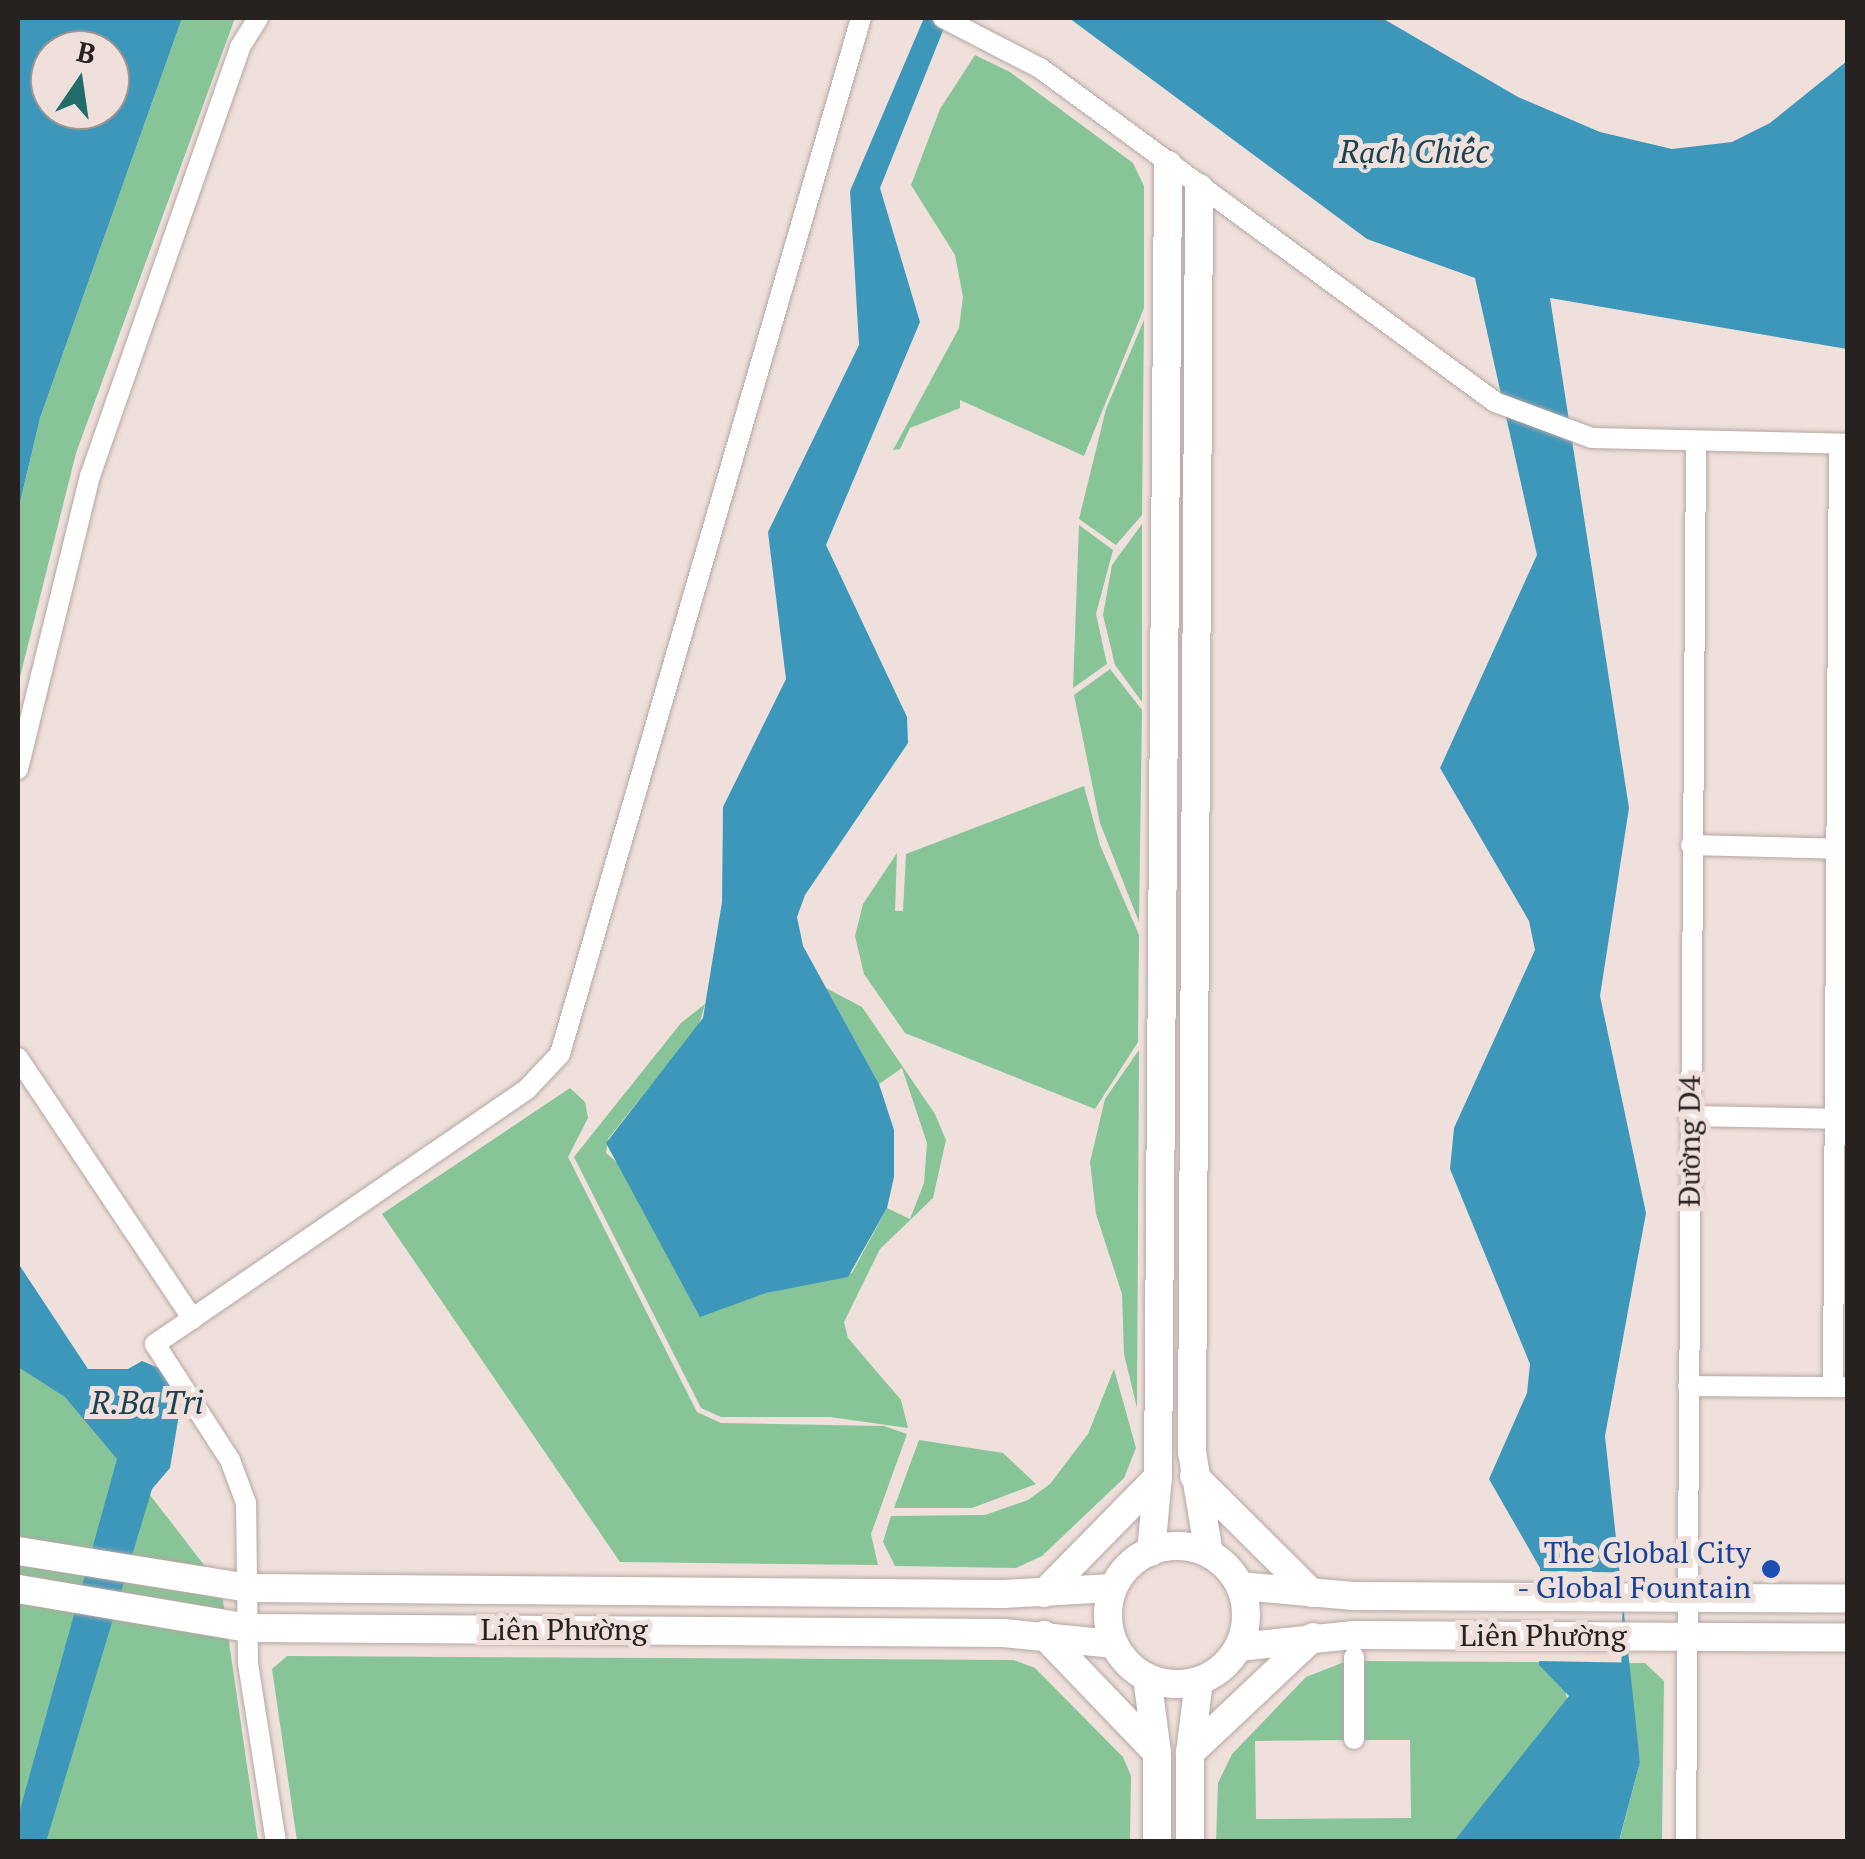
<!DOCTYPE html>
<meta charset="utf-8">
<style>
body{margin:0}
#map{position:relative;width:1865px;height:1859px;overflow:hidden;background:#efe0db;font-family:"PT Serif",serif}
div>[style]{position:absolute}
.green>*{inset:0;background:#87c598}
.water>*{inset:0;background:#3c97bb}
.pier>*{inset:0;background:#efe0db;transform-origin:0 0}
.roads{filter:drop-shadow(0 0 2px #b5a7a2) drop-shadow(0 0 2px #b5a7a2)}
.street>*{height:20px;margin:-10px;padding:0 10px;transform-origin:10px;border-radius:10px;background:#fff}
.secondary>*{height:28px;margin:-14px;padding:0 14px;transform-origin:14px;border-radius:14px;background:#fff}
.secondary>.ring{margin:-14px;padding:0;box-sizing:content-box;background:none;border:28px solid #fff;border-radius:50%}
.dots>*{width:28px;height:28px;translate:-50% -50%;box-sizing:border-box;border:5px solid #efe0db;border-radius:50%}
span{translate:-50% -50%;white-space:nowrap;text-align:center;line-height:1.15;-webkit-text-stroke:10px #efe0db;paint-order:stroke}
.street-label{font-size:30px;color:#27211f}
.transit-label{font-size:30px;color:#164399}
.right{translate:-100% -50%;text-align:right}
.water-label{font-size:32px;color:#1a4251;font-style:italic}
.frame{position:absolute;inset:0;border:20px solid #27211f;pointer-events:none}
.north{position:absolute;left:30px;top:30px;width:100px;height:100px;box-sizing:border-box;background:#efe0db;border:2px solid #9f9490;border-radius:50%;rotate:13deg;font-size:28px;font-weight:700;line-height:40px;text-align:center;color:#27211f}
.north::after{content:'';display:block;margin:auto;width:35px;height:45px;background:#216d6c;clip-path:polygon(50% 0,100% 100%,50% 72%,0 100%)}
</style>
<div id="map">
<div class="green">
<i style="clip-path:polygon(182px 18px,235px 18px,76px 453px,18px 685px,18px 511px,40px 418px)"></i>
<i style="clip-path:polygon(975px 55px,1010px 72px,1133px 163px,1144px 186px,1144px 308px,1084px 456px,960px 400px,960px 408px,910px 428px,900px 449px,893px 450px,959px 328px,963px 297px,955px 255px,911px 185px,940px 109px)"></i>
<i style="clip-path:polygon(1144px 320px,1142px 515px,1116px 545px,1079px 519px,1106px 409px)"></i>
<i style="clip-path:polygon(1142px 524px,1142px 702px,1115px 665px,1103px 615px,1112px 565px)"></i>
<i style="clip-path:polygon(1079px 525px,1113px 550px,1096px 614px,1107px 664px,1073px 688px)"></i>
<i style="clip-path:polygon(1110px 669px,1142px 710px,1139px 922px,1100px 823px,1074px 695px)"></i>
<i style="clip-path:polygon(1084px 786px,1100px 845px,1139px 935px,1138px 1042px,1095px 1109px,905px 1033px,864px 974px,855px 936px,863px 904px,897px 853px,895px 911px,903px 911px,906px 854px)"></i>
<i style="clip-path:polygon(826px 988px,862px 1007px,935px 1114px,946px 1140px,933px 1198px,880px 1249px,844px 1322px,848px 1338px,901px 1400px,908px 1428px,830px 1417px,721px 1417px,701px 1408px,574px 1157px,681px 1023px,705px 1004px,699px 1025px,608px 1139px,606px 1153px,766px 1293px,852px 1273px,887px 1208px,910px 1219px,924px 1183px,927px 1143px,902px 1068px,879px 1084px)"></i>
<i style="clip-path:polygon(1139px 1050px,1137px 1408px,1124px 1354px,1122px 1294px,1096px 1214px,1090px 1162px,1105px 1099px)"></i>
<i style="clip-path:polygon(570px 1088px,585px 1102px,588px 1118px,568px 1157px,697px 1412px,721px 1423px,884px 1426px,907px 1434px,871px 1534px,878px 1565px,620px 1562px,382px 1214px)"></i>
<i style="clip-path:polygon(18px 1324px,221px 1587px,258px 1841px,18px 1841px)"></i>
<i style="clip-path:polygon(1114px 1369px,1136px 1448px,1124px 1478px,1042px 1556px,1016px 1568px,895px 1566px,883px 1542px,891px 1516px,985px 1515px,1028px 1500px,1050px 1484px,1088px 1434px)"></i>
<i style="clip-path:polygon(919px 1440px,1003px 1453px,1036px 1484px,972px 1508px,894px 1508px)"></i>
<i style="clip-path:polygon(287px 1656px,1014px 1660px,1035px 1668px,1123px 1757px,1131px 1776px,1130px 1841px,297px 1841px,272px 1669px)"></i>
<i style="clip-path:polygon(1347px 1661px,1348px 1740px,1255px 1741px,1256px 1819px,1411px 1818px,1410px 1740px,1358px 1740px,1357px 1661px,1539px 1662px,1564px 1685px,1568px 1703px,1454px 1841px,1216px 1842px,1218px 1783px,1232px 1754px,1306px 1677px)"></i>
<i style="clip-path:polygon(1628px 1663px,1645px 1663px,1664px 1681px,1662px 1841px,1619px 1842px,1640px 1762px)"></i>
</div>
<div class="water">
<i style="clip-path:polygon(evenodd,18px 18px,182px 18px,40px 418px,18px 511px,18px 18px,110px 50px,110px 110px,50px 110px,50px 50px,110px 50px)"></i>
<i style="clip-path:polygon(924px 18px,948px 18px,880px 188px,920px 322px,826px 545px,907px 717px,908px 743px,805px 895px,797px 917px,803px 946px,879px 1084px,894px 1130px,894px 1177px,887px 1208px,848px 1277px,766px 1293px,700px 1317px,606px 1143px,703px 1018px,722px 902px,723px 807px,786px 679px,768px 532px,859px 345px,850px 191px)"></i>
<i style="clip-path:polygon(1069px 18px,1382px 18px,1518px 97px,1600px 132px,1672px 149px,1732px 142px,1770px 123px,1847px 61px,1847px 349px,1550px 298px,1629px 808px,1600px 996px,1646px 1213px,1605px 1436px,1640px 1762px,1619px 1841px,1454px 1841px,1569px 1696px,1539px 1665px,1540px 1568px,1489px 1479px,1527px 1393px,1530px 1364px,1450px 1169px,1454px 1128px,1535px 950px,1529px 921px,1440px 768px,1537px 555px,1475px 278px,1367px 239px)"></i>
<i style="clip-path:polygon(18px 1263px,88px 1369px,128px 1369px,142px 1361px,185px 1379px,170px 1468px,152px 1489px,46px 1842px,18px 1841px,18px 1817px,117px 1459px,65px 1397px,18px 1367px)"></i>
</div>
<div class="pier">
<i style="left:1536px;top:1571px;width:87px;height:90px;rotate:1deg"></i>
</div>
<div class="roads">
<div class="street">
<i style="left:943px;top:18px;width:109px;rotate:27.3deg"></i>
<i style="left:1040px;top:68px;width:564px;rotate:36.28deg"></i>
<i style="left:1495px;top:402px;width:103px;rotate:20.4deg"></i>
<i style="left:1592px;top:438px;width:256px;rotate:1.3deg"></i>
<i style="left:18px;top:769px;width:302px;rotate:-76.2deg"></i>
<i style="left:90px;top:476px;width:454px;rotate:-70.7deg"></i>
<i style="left:240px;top:47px;width:34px;rotate:-58deg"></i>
<i style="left:1691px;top:845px;width:157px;rotate:1.5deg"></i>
<i style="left:18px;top:1058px;width:314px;rotate:56.2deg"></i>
<i style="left:1689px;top:1116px;width:158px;rotate:1.1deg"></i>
<i style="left:1688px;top:1386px;width:160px;rotate:0.4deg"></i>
<i style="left:1833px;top:1387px;width:943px;rotate:-89.64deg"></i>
<i style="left:1354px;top:1739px;width:82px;rotate:-90deg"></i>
<i style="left:276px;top:1842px;width:181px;rotate:-98.9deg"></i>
<i style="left:248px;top:1663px;width:160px;rotate:-90.7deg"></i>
<i style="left:246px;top:1503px;width:46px;rotate:-110.4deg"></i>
<i style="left:230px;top:1460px;width:138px;rotate:-122.9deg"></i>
<i style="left:155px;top:1344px;width:451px;rotate:-34.4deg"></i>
<i style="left:527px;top:1089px;width:48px;rotate:-46.7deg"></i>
<i style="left:560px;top:1054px;width:1079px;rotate:-73.8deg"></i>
<i style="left:1686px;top:1842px;width:1401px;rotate:-89.59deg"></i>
</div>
<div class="secondary">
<i style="left:1199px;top:188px;width:1264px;rotate:90.32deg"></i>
<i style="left:1192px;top:1452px;width:103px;rotate:80.5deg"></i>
<i style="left:1194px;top:1476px;width:166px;rotate:44.8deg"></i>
<i class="ring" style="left:1108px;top:1546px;width:110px;height:110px"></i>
<i style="left:18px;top:1551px;width:234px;rotate:9.1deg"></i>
<i style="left:249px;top:1588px;width:754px;rotate:0.46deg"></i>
<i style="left:1003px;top:1594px;width:110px;rotate:-3.1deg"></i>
<i style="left:1151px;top:1552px;width:75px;rotate:-84.7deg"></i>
<i style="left:1158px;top:1477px;width:1312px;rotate:-89.56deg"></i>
<i style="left:1240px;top:1586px;width:114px;rotate:5deg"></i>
<i style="left:1354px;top:1596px;width:494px;rotate:0.3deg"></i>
<i style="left:18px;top:1589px;width:234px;rotate:9.6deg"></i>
<i style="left:249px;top:1628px;width:754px;rotate:0.38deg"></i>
<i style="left:1003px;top:1633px;width:112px;rotate:5.7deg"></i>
<i style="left:1044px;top:1593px;width:163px;rotate:-45.5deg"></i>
<i style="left:1044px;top:1635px;width:163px;rotate:46.2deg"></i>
<i style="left:1239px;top:1647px;width:116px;rotate:-6deg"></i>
<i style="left:1354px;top:1635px;width:494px;rotate:0.3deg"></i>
<i style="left:1147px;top:1677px;width:77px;rotate:82.5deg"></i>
<i style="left:1157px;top:1753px;width:89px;rotate:90deg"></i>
<i style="left:1190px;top:1753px;width:169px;rotate:-43.3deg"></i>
<i style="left:1190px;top:1842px;width:89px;rotate:-90deg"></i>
<i style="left:1190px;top:1753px;width:73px;rotate:-82.9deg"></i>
</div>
</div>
<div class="dots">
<i style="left:1771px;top:1569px;background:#1a4fb4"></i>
</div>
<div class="street-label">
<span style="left:1689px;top:1141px;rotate:-90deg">Đường D4</span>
<span style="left:564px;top:1629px">Liên Phường</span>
<span style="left:1543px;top:1635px">Liên Phường</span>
</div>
<div class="transit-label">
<span class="right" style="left:1751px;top:1569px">The Global City<br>- Global Fountain</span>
</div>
<div class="water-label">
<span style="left:1414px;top:151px">Rạch Chiếc</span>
<span style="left:147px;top:1402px">R.Ba Tri</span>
</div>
<div class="frame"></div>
<div class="north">B</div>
</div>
